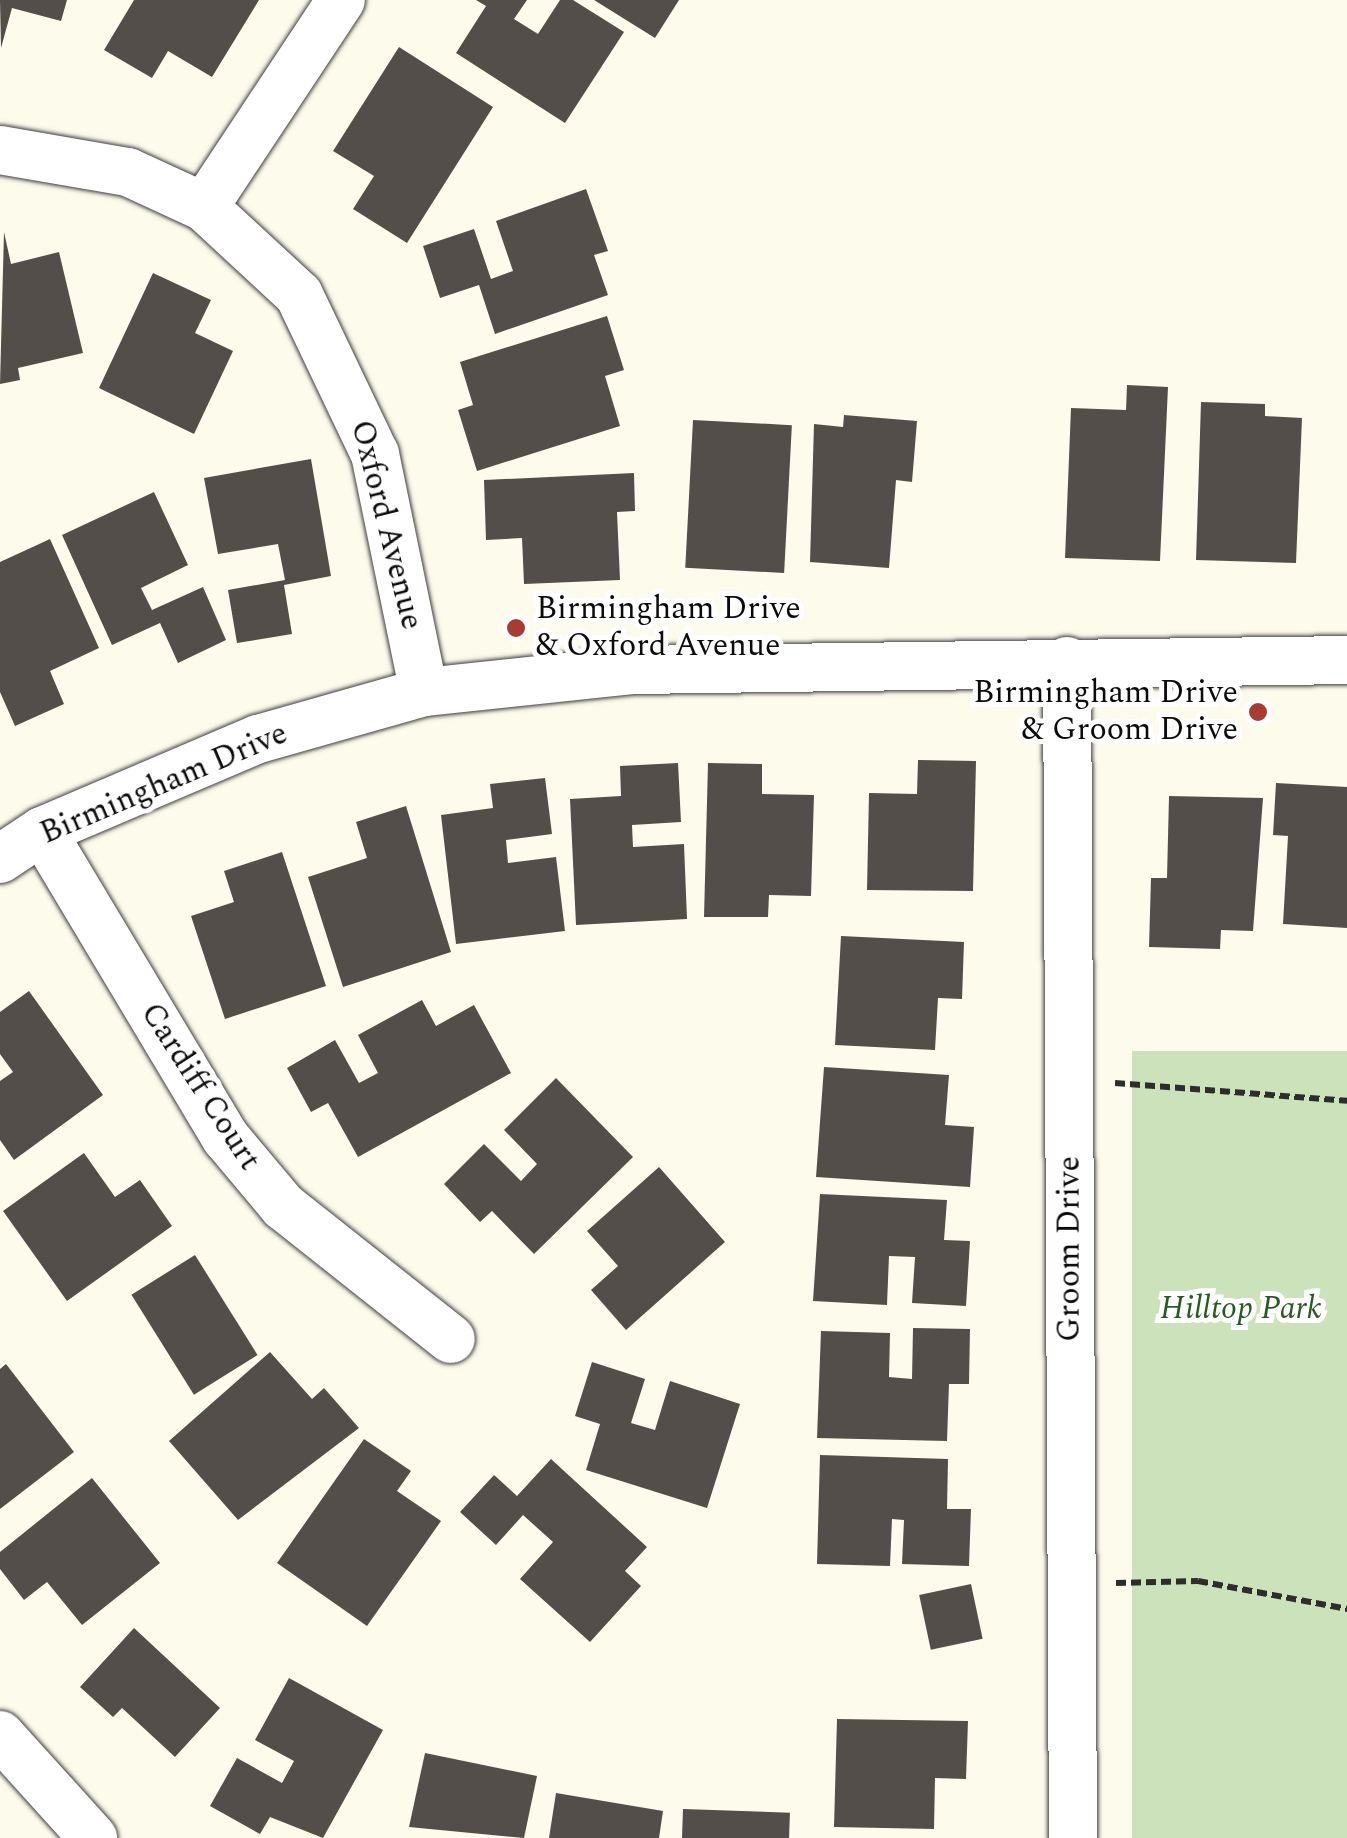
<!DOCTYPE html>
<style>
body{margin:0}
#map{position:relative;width:1347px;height:1838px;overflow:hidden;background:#fdfbec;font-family:Spectral,serif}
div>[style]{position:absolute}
.green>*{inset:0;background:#cbe2ba;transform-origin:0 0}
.building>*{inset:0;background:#534e49;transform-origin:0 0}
.path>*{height:6px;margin-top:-3px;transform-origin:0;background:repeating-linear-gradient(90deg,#2d2d2d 0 10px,transparent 0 15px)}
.roads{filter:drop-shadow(0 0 2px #3e3e3e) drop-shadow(0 0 2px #3e3e3e)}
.minor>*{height:48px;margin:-24px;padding:0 24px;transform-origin:24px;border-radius:24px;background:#fff}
.dots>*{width:28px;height:28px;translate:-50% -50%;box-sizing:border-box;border:5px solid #fff;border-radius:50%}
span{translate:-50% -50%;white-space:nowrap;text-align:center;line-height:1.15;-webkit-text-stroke:10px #fff;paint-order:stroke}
.street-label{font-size:32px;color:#0b0b0b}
.poi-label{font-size:32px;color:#0b0b0b}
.left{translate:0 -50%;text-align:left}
.right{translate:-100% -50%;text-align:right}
.park-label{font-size:32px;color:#2a5a24;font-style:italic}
</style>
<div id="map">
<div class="green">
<i style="left:1347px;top:1051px;width:787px;height:215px;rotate:90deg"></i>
</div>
<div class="building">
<i style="clip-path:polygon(0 0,67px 0,61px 21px,12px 8px,1px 48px)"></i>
<i style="clip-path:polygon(134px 0,259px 0,212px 77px,168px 51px,152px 78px,104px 50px)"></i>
<i style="clip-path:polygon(476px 0,527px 0,514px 19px,538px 34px,560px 0,573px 0,624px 32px,565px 123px,456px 53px,486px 6px)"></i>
<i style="clip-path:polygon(594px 0,679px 0,655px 38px)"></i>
<i style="clip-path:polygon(399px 47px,493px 107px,407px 243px,353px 209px,374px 176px,333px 151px)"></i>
<i style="clip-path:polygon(586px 189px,608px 251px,594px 255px,608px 295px,495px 334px,479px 285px,440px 298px,423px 246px,474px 229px,491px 279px,513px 271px,496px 221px)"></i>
<i style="clip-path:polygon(4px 232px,11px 264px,59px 252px,83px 353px,18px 368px,20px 380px,0 384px)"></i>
<i style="clip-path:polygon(153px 273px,211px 300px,195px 333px,233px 351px,194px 434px,99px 388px)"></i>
<i style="clip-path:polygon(607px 316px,624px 370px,605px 376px,620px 426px,477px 471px,458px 410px,473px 405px,460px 362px)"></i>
<i style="clip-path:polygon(1127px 385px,1168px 387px,1160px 561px,1065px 558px,1071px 408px,1126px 410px)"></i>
<i style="clip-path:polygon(1201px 402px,1265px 404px,1265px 416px,1302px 418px,1296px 563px,1196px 560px)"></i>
<i style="clip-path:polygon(844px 415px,917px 421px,912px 482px,896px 480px,889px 568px,810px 562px,814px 424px,843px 427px)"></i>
<i style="left:693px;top:420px;width:99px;height:148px;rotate:3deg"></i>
<i style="clip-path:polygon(311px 459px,331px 576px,284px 585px,292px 634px,237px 643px,228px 590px,285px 580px,278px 544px,218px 554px,204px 478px)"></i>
<i style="clip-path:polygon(634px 473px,635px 511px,617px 512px,620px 580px,524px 584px,522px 538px,486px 540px,484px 480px)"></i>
<i style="clip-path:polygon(154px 492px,188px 565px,141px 588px,152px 610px,203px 587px,226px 640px,178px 663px,160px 623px,112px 645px,62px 535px)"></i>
<i style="clip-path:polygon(50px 539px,99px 648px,50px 671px,64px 704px,15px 726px,0 692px,0 562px)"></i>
<i style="clip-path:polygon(918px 760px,976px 761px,973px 891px,867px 890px,869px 793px,917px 794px)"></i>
<i style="clip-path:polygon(678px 763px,681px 822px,632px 825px,633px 847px,684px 844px,687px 919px,576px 925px,570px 799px,621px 796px,620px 766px)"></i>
<i style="clip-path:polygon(708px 763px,762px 764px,762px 794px,814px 795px,811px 896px,769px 895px,768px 917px,704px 917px)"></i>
<i style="clip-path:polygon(545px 778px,552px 834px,506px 840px,508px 863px,556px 857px,565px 931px,456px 944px,441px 815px,493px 808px,490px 784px)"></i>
<i style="clip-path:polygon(1276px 783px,1347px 787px,1347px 928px,1283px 924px,1288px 836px,1273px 835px)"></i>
<i style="clip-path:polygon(1169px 796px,1263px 798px,1253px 931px,1221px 930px,1220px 949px,1149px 947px,1151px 878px,1167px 878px)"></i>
<i style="clip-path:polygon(406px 806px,451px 952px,343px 987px,308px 877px,367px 858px,356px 822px)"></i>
<i style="clip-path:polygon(282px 852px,326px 986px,225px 1019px,191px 916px,234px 902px,224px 871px)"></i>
<i style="clip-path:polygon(841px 936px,964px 942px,962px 999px,938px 998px,935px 1050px,835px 1045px)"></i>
<i style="clip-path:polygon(29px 991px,103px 1095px,14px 1160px,0 1140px,0 1081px,13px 1072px,0 1054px,0 1012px)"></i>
<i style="clip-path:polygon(422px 1000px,436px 1026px,474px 1005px,511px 1073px,358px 1157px,328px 1103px,311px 1112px,287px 1068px,335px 1040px,359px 1083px,378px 1073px,358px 1035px)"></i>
<i style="clip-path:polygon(824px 1067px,949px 1075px,945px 1125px,974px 1127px,970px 1187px,816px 1177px)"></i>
<i style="clip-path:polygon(556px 1078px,633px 1157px,534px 1254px,492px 1211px,480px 1222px,444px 1184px,484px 1144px,521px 1181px,537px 1164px,504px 1130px)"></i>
<i style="clip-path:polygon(84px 1153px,115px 1197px,140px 1180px,172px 1226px,67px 1301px,3px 1211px)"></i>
<i style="clip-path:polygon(659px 1167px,725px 1242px,626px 1330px,591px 1290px,618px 1266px,587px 1231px)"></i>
<i style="clip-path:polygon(820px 1194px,947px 1200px,944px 1240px,970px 1241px,966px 1306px,912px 1303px,915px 1257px,889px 1256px,887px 1305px,813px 1301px)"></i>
<i style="left:195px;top:1255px;width:118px;height:75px;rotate:58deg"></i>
<i style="clip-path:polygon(913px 1328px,970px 1329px,969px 1384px,949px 1384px,947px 1441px,817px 1438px,821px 1331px,890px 1333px,889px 1377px,912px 1379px)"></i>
<i style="clip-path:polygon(270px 1352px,312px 1399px,324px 1388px,359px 1428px,238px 1520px,169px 1441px)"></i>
<i style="clip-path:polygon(592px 1362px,645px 1379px,631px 1423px,655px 1430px,670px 1381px,740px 1404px,707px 1508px,586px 1470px,600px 1424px,575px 1416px)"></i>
<i style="clip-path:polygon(6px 1364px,74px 1452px,0 1509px,0 1369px)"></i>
<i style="clip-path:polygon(364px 1439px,411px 1471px,397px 1491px,441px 1521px,367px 1626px,277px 1563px)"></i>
<i style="clip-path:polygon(820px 1455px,948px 1459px,947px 1509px,971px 1509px,969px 1566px,902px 1564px,904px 1520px,892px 1519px,890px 1566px,817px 1564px)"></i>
<i style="clip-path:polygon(551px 1459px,647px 1547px,625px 1571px,641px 1586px,590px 1642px,520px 1579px,553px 1542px,523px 1515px,496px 1545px,460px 1512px,494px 1475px,517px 1496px)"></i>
<i style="clip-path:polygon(92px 1478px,160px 1563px,82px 1625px,47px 1582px,24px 1600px,0 1569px,0 1552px)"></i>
<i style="left:971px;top:1584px;width:56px;height:53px;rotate:78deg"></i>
<i style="clip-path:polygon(134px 1628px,220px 1708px,175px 1757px,122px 1708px,113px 1717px,80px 1687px)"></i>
<i style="clip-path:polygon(289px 1678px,383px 1730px,323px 1838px,270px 1817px,260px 1834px,210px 1806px,237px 1758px,282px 1783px,294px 1761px,255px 1740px)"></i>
<i style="clip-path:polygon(837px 1719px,968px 1721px,966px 1779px,935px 1778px,934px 1829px,834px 1827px)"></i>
<i style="clip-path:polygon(425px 1753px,537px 1776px,524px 1838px,409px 1827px)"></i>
<i style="clip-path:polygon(556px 1793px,663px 1811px,659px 1838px,549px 1838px)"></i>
<i style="left:683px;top:1809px;width:107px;height:29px;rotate:2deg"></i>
</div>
<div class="path">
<i style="left:1115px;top:1083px;width:233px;rotate:4.4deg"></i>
<i style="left:1116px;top:1583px;width:82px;rotate:-1.4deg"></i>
<i style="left:1198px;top:1581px;width:152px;rotate:10.6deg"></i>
</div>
<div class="roads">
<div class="minor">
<i style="left:0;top:150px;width:130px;rotate:9.8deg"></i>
<i style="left:128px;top:172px;width:84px;rotate:24.7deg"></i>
<i style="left:204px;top:207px;width:129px;rotate:42.8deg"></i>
<i style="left:299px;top:295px;width:176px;rotate:64.5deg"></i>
<i style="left:375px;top:454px;width:243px;rotate:78.4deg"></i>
<i style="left:204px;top:207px;width:248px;rotate:-56.5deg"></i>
<i style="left:1067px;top:661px;width:1177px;rotate:89.71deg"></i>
<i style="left:42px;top:831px;width:358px;rotate:59.1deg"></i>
<i style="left:226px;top:1138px;width:89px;rotate:50deg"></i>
<i style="left:283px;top:1206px;width:214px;rotate:38.4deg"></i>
<i style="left:0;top:859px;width:50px;rotate:-33.7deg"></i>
<i style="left:42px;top:831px;width:235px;rotate:-23.1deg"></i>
<i style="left:258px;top:739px;width:173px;rotate:-15.8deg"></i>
<i style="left:424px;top:692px;width:211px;rotate:-6deg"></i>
<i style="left:634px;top:670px;width:713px;rotate:-0.8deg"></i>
<i style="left:0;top:1735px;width:139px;rotate:47.9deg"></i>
</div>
</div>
<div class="dots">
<i style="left:516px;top:628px;background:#a93b35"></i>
<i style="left:1258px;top:712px;background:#a93b35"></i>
</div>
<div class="street-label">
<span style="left:386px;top:525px;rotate:76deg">Oxford Avenue</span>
<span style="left:164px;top:784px;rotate:-23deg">Birmingham Drive</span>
<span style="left:200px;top:1087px;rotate:57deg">Cardiff Court</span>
<span style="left:1070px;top:1249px;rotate:-90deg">Groom Drive</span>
</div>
<div class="poi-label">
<span class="left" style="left:536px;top:628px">Birmingham Drive<br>&amp; Oxford Avenue</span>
<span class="right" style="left:1238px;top:712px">Birmingham Drive<br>&amp; Groom Drive</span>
</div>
<div class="park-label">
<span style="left:1241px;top:1309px">Hilltop Park</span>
</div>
</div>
